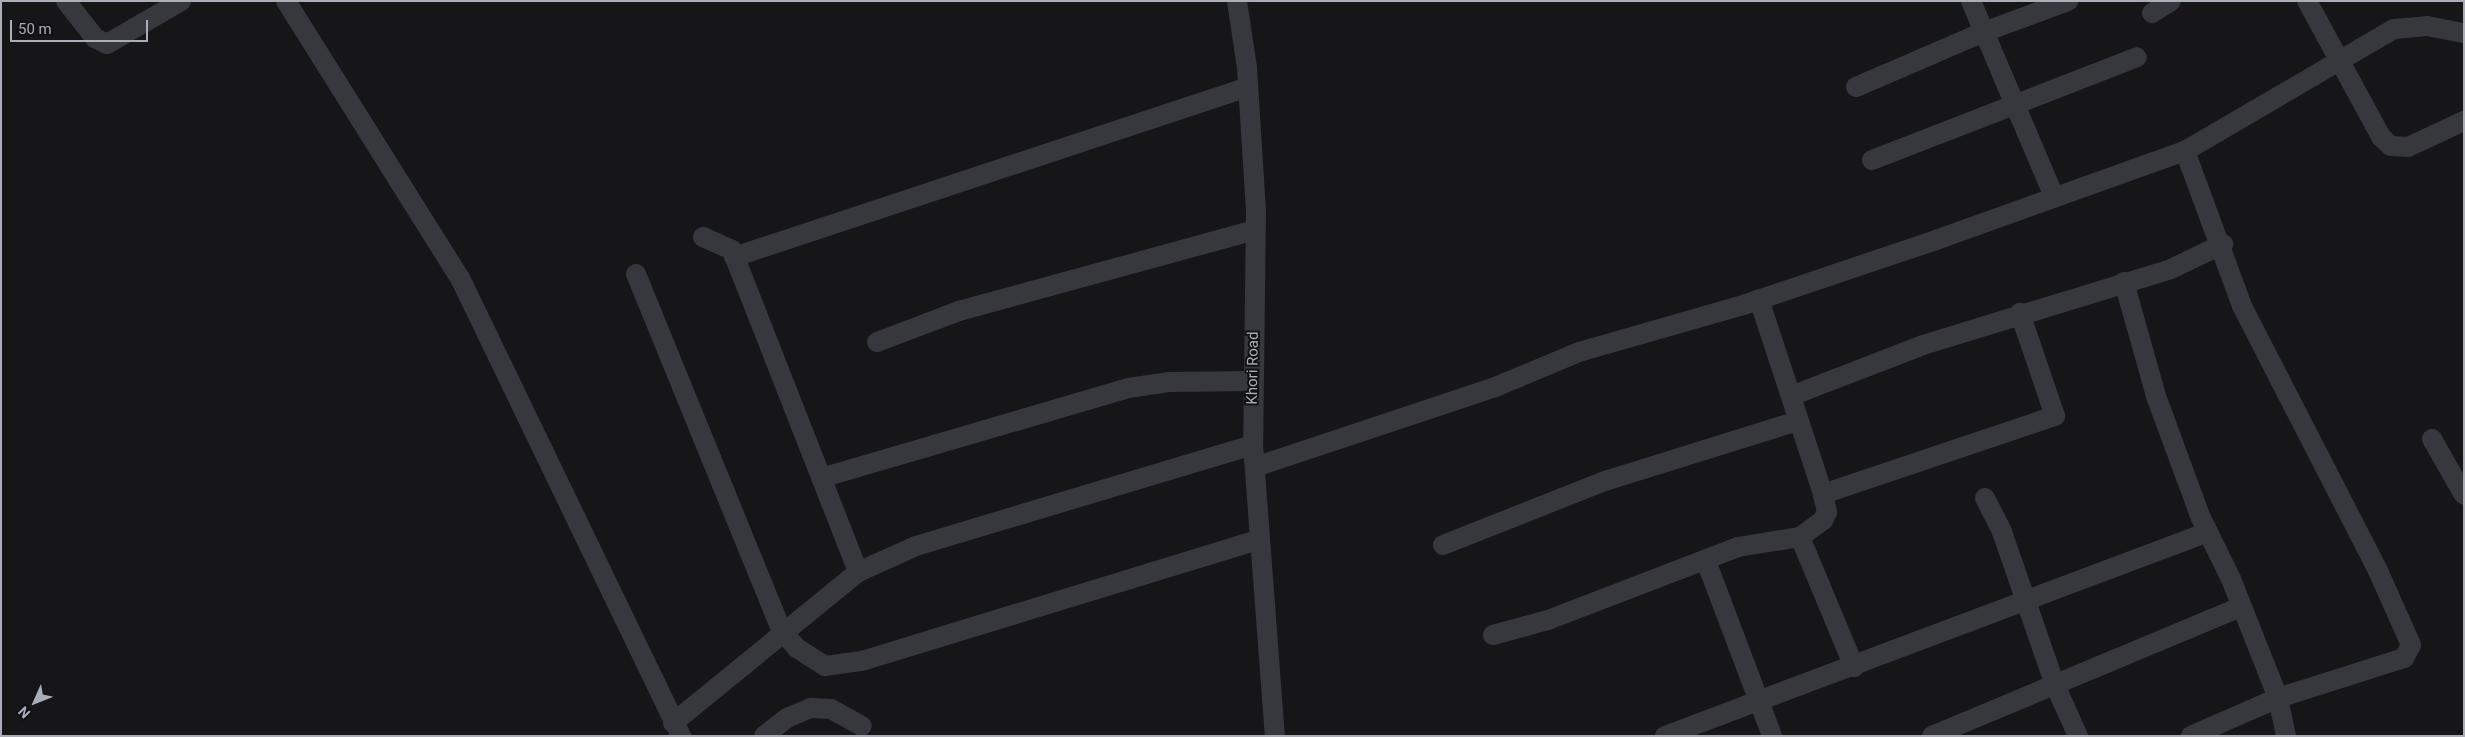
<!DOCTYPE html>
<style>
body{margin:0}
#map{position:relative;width:2465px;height:737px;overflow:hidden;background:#161618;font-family:Roboto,sans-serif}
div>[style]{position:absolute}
.street>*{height:20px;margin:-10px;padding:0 10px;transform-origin:10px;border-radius:10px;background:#37383d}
span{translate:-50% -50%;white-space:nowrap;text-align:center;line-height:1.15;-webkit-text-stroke:4px #111113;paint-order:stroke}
.street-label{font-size:15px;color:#a8adb8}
.frame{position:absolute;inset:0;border:2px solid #a8adb8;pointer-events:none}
.north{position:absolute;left:10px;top:677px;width:50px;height:50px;-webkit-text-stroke:4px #111113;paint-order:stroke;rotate:226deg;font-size:14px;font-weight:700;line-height:20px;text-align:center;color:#a8adb8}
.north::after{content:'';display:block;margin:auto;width:18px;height:22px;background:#a8adb8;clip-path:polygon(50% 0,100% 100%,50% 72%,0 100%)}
.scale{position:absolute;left:10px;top:20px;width:138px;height:22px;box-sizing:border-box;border:2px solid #a8adb8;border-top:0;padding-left:6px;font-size:15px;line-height:18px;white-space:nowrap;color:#a8adb8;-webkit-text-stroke:4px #111113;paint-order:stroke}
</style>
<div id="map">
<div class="street">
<i style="left:66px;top:1px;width:47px;rotate:51.9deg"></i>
<i style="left:95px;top:38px;width:13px;rotate:27deg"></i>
<i style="left:107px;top:44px;width:86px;rotate:-30.2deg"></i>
<i style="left:286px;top:1px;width:327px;rotate:57.9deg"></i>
<i style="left:460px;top:278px;width:509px;rotate:64.24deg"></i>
<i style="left:1237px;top:1px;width:68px;rotate:81.5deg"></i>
<i style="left:1247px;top:68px;width:143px;rotate:86.4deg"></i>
<i style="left:1256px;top:211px;width:234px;rotate:90.7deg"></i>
<i style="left:1253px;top:445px;width:292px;rotate:85.7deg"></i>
<i style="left:1971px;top:1px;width:213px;rotate:67deg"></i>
<i style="left:2307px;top:1px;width:155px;rotate:61.4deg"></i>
<i style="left:2381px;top:137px;width:13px;rotate:42deg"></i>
<i style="left:2391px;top:146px;width:17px;rotate:3deg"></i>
<i style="left:2408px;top:147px;width:62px;rotate:-24.9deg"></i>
<i style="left:2152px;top:13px;width:22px;rotate:-32deg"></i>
<i style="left:1856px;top:87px;width:139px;rotate:-23.3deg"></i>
<i style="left:1984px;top:32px;width:90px;rotate:-20.3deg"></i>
<i style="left:2185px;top:151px;width:242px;rotate:-30.3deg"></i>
<i style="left:2394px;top:29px;width:33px;rotate:-5deg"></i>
<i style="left:2427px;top:26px;width:38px;rotate:11deg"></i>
<i style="left:1872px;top:160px;width:284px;rotate:-21.2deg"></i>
<i style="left:703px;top:237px;width:32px;rotate:24deg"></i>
<i style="left:732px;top:250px;width:346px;rotate:68.6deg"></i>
<i style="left:734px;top:257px;width:541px;rotate:-18.3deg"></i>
<i style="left:636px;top:274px;width:386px;rotate:67.8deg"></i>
<i style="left:782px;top:631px;width:23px;rotate:49deg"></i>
<i style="left:797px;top:648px;width:33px;rotate:33deg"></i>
<i style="left:825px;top:666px;width:37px;rotate:-8deg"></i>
<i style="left:862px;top:661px;width:416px;rotate:-17deg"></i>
<i style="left:2124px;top:282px;width:118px;rotate:74.3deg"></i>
<i style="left:2156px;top:396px;width:130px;rotate:69.8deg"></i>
<i style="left:2201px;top:518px;width:68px;rotate:63.8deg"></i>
<i style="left:2231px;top:579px;width:128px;rotate:68.4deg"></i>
<i style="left:2278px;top:698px;width:39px;rotate:78deg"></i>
<i style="left:877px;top:342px;width:88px;rotate:-20.7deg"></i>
<i style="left:959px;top:311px;width:307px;rotate:-15.3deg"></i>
<i style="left:1791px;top:396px;width:142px;rotate:-21.1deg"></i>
<i style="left:1923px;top:345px;width:259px;rotate:-17deg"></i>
<i style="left:2171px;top:269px;width:58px;rotate:-25.7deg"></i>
<i style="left:2432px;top:439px;width:64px;rotate:60.3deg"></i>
<i style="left:1255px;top:467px;width:251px;rotate:-18.4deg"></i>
<i style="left:1493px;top:388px;width:93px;rotate:-22.7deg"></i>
<i style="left:1579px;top:352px;width:174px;rotate:-16deg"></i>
<i style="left:1746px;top:304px;width:200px;rotate:-18.6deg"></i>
<i style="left:1936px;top:240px;width:264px;rotate:-19.7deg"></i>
<i style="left:2185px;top:151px;width:165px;rotate:69.8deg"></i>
<i style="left:2242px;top:306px;width:300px;rotate:62.8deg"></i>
<i style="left:2379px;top:573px;width:79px;rotate:66deg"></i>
<i style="left:2411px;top:645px;width:15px;rotate:118deg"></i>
<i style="left:2404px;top:658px;width:132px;rotate:162.4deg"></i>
<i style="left:2278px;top:698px;width:95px;rotate:156.4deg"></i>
<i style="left:821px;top:478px;width:320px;rotate:-16.3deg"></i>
<i style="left:1128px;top:388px;width:41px;rotate:-8.3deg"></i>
<i style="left:1169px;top:382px;width:84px;rotate:-0.7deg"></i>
<i style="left:1823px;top:494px;width:245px;rotate:-18.6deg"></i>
<i style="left:2055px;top:416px;width:109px;rotate:-108.8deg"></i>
<i style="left:1985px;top:498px;width:38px;rotate:63deg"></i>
<i style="left:2002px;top:532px;width:162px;rotate:70.9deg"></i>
<i style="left:2055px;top:685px;width:56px;rotate:65.7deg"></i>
<i style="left:1800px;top:537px;width:141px;rotate:67.4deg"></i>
<i style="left:1443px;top:545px;width:174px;rotate:-21.6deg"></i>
<i style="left:1605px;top:481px;width:202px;rotate:-17.3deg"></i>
<i style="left:1706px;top:561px;width:187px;rotate:69.3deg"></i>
<i style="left:1493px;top:635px;width:57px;rotate:-15.3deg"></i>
<i style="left:1548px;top:620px;width:204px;rotate:-21deg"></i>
<i style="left:1738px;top:547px;width:63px;rotate:-9.2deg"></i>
<i style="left:1800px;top:537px;width:29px;rotate:-36deg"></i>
<i style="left:1823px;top:520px;width:9px;rotate:-63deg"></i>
<i style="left:1827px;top:512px;width:18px;rotate:-103deg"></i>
<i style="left:1823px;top:494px;width:205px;rotate:-108.2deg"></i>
<i style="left:673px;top:723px;width:239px;rotate:-39.2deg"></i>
<i style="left:858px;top:572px;width:64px;rotate:-24.1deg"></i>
<i style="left:916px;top:546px;width:352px;rotate:-16.7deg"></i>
<i style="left:764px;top:736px;width:29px;rotate:-38deg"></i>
<i style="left:787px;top:718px;width:26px;rotate:-23deg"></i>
<i style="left:811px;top:708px;width:20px;rotate:3deg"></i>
<i style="left:831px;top:709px;width:35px;rotate:29deg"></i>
<i style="left:1665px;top:736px;width:580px;rotate:-20.59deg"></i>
<i style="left:1932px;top:736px;width:335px;rotate:-22.7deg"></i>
</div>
<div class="street-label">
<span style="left:1253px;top:368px;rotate:-89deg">Khori Road</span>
</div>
<div class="frame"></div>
<div class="north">N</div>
<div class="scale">50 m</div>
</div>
